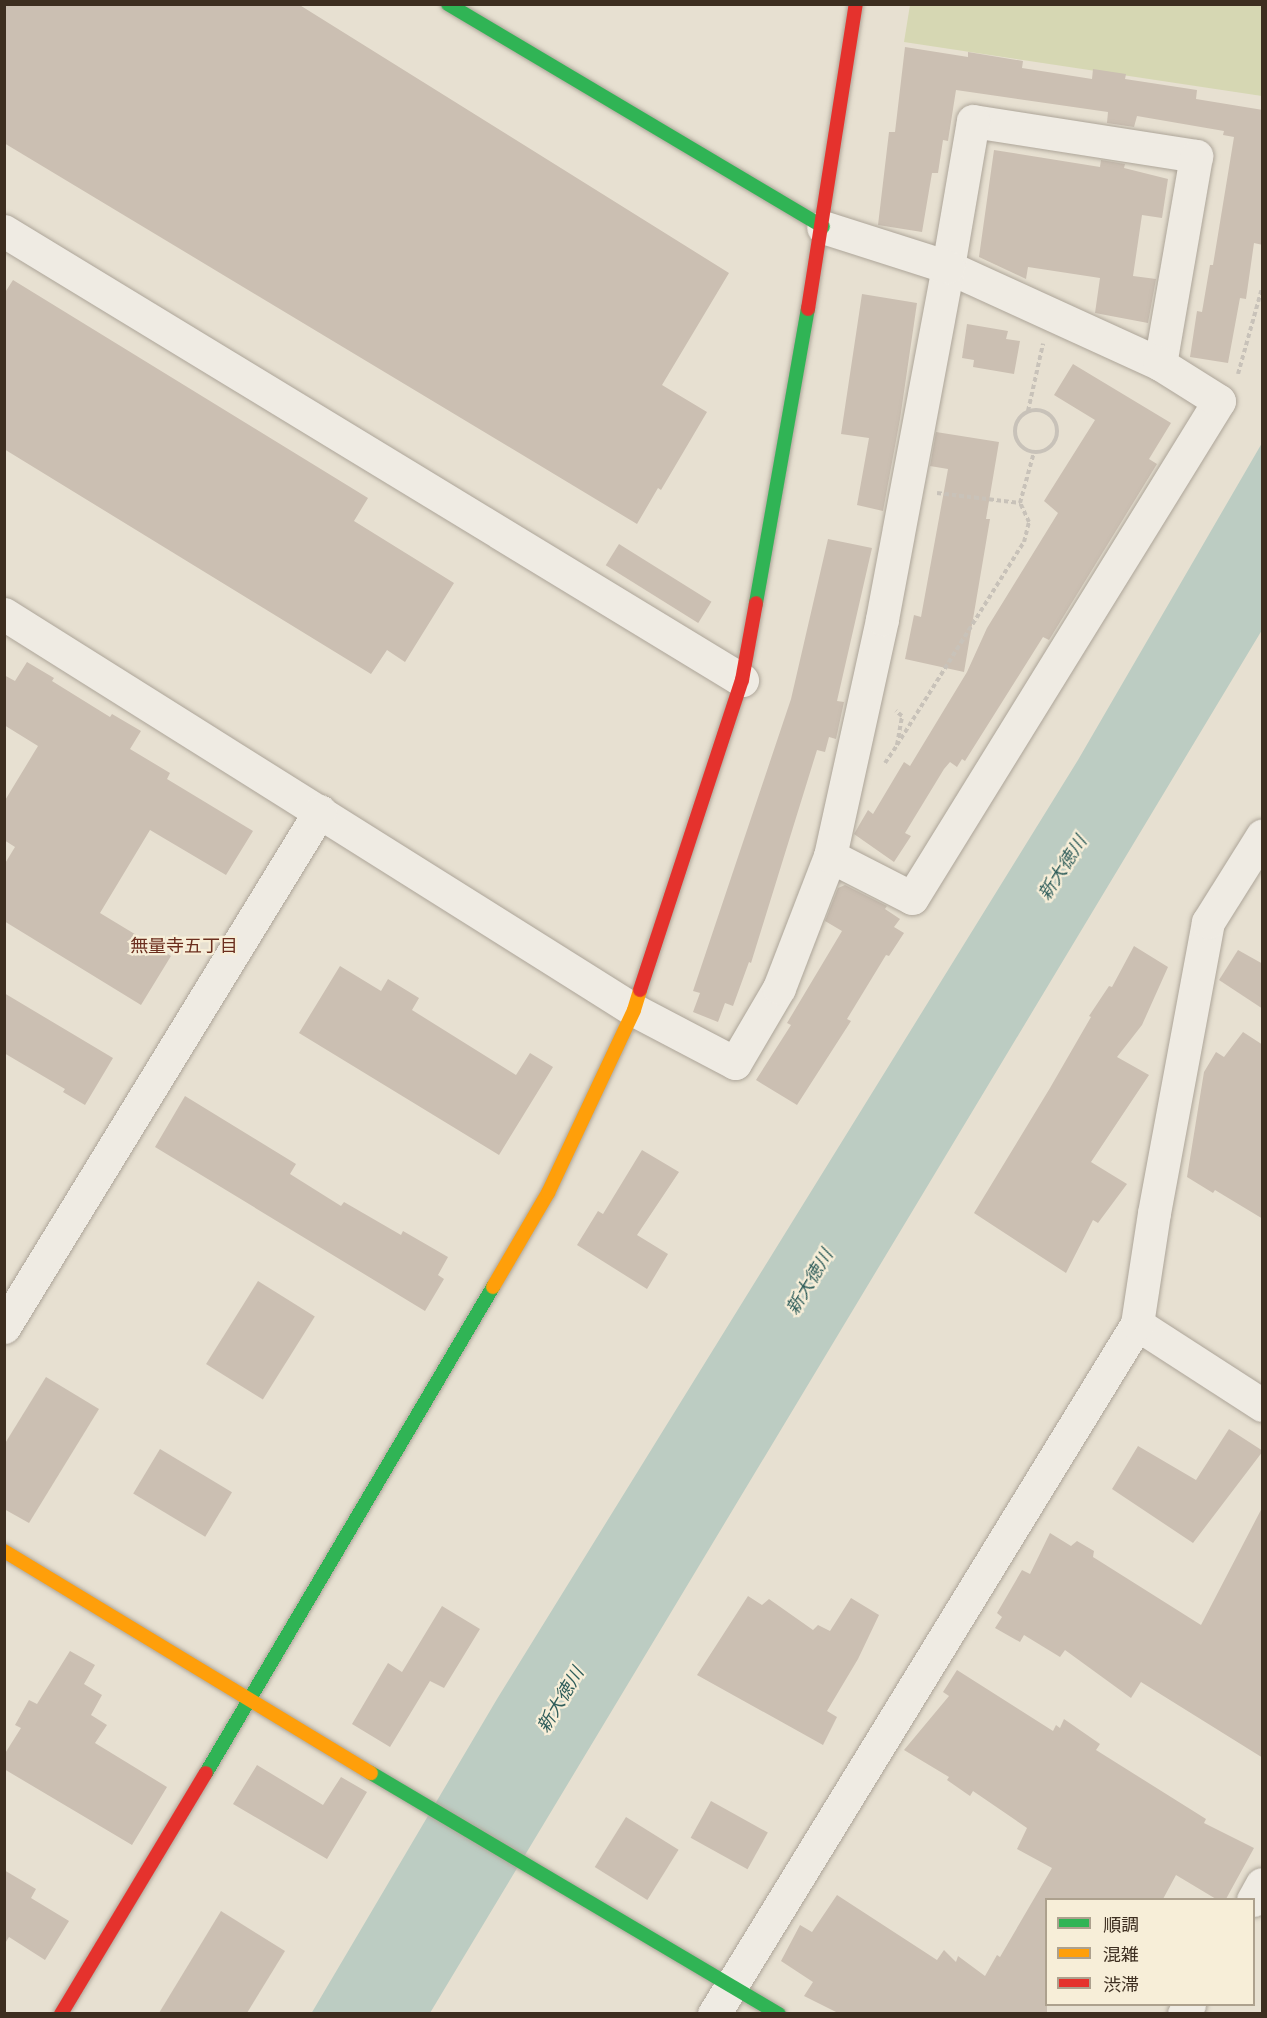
<!DOCTYPE html>
<meta charset="utf-8">
<style>
body{margin:0}
#map{position:relative;width:1267px;height:2018px;overflow:hidden;background:#e7e0d1;font-family:Georgia,"Noto Sans JP",serif}
div>[style]{position:absolute}
.green>*{inset:0;background:#d6d7b3}
.water>*{inset:0;background:#bcccc2}
.building>*{inset:0;background:#cbbfb2;transform-origin:0 0}
.path>*{height:4px;margin-top:-2px;transform-origin:0;background:repeating-linear-gradient(90deg,#c8c2b9 0 4.5px,transparent 0 7.5px)}
.path>.ring{margin:-2px;padding:0;box-sizing:content-box;background:none;border:4px solid #c8c2b9;border-radius:50%}
.roads{filter:drop-shadow(0 0 2px #ada599) drop-shadow(0 0 2px #ada599)}
.street>*{height:33px;margin:-16.5px;padding:0 16.5px;transform-origin:16.5px;border-radius:16.5px;background:#efebe3}
.fast>*{height:14px;margin:-7px;padding:0 7px;transform-origin:7px;border-radius:7px;background:#30b455}
.slow>*{height:14px;margin:-7px;padding:0 7px;transform-origin:7px;border-radius:7px;background:#ff9f0a}
.jam>*{height:14px;margin:-7px;padding:0 7px;transform-origin:7px;border-radius:7px;background:#e5322d}
span{translate:-50% -50%;white-space:nowrap;text-align:center;line-height:1.15;-webkit-text-stroke:4.5px #f7eed8;paint-order:stroke}
.water-label{font-size:18px;color:#2f5d5a;font-style:italic}
.neighbourhood-label{font-size:18px;color:#6b2e1e}
.frame{position:absolute;inset:0;border:6px solid #3d2e20;pointer-events:none}
.legend{position:absolute;left:1045px;top:1898px;width:210px;height:108px;box-sizing:border-box;background:#f7eed8;border:2px solid #ada18e;margin:0;padding:8px 10px;list-style:none;font-size:18px;color:#3d2e20}
.legend li{display:flex;align-items:center;gap:12px;height:30px}
.legend b{width:30px;border:2px solid #ada18e}
</style>
<div id="map">
<div class="green">
<i style="clip-path:polygon(910px 5px,1262px 5px,1262px 96px,904px 42px)"></i>
</div>
<div class="water">
<i style="clip-path:polygon(1262px 443px,1262px 630px,430px 2013px,311px 2014px,497px 1699px,1078px 760px)"></i>
</div>
<div class="building">
<i style="clip-path:polygon(4px 4px,298px 4px,729px 273px,662px 385px,707px 412px,661px 490px,658px 488px,637px 524px,4px 143px)"></i>
<i style="clip-path:polygon(905px 47px,968px 57px,968px 52px,1023px 61px,1022px 68px,1092px 79px,1093px 69px,1126px 74px,1125px 79px,1197px 90px,1196px 99px,1263px 110px,1263px 245px,1254px 243px,1246px 299px,1240px 298px,1228px 363px,1190px 357px,1197px 311px,1202px 312px,1210px 265px,1213px 265px,1234px 137px,1223px 135px,1224px 131px,1137px 116px,1134px 127px,1107px 123px,1108px 112px,956px 90px,948px 141px,943px 140px,938px 173px,932px 173px,922px 232px,878px 225px,889px 132px,895px 132px)"></i>
<i style="clip-path:polygon(994px 150px,1100px 167px,1101px 160px,1125px 164px,1124px 168px,1168px 179px,1162px 218px,1142px 215px,1133px 276px,1156px 279px,1148px 323px,1095px 313px,1100px 278px,1028px 267px,1026px 279px,979px 257px)"></i>
<i style="clip-path:polygon(13px 280px,368px 498px,354px 521px,454px 583px,405px 662px,387px 650px,371px 674px,4px 449px,4px 294px)"></i>
<i style="clip-path:polygon(862px 294px,917px 303px,900px 419px,883px 511px,857px 505px,869px 438px,841px 434px)"></i>
<i style="clip-path:polygon(967px 324px,1008px 331px,1006px 339px,1020px 341px,1014px 374px,973px 367px,974px 360px,962px 358px)"></i>
<i style="clip-path:polygon(1073px 364px,1171px 423px,1149px 459px,1157px 464px,1049px 640px,1043px 637px,965px 761px,962px 759px,957px 767px,950px 762px,944px 769px,905px 833px,911px 836px,894px 862px,854px 834px,868px 810px,873px 814px,904px 762px,910px 766px,967px 672px,987px 628px,1058px 513px,1044px 501px,1095px 420px,1054px 395px)"></i>
<i style="clip-path:polygon(936px 432px,999px 442px,986px 519px,990px 519px,964px 672px,905px 659px,914px 615px,921px 617px,948px 469px,930px 466px)"></i>
<i style="clip-path:polygon(828px 539px,872px 548px,837px 701px,844px 702px,836px 739px,829px 737px,825px 752px,817px 750px,751px 963px,749px 962px,733px 1006px,725px 1003px,718px 1022px,693px 1012px,700px 993px,693px 991px,791px 699px)"></i>
<i style="left:619px;top:544px;width:109px;height:25px;rotate:32deg"></i>
<i style="clip-path:polygon(27px 662px,54px 678px,52px 681px,110px 717px,112px 714px,141px 731px,130px 749px,170px 773px,167px 779px,253px 831px,226px 875px,150px 830px,100px 913px,171px 956px,141px 1005px,4px 921px,4px 865px,15px 847px,4px 840px,4px 802px,38px 746px,4px 725px,4px 675px,15px 681px)"></i>
<i style="clip-path:polygon(845px 885px,887px 906px,885px 909px,900px 919px,894px 927px,904px 933px,889px 956px,886px 955px,847px 1019px,851px 1021px,797px 1105px,756px 1080px,791px 1025px,787px 1023px,842px 931px,825px 921px,838px 888px)"></i>
<i style="clip-path:polygon(1134px 946px,1168px 967px,1142px 1025px,1117px 1057px,1149px 1075px,1091px 1162px,1127px 1184px,1098px 1223px,1093px 1220px,1066px 1273px,974px 1213px,1050px 1088px,1091px 1017px,1089px 1016px,1109px 986px,1112px 987px)"></i>
<i style="clip-path:polygon(1238px 950px,1263px 964px,1263px 1009px,1219px 980px)"></i>
<i style="clip-path:polygon(340px 966px,381px 991px,388px 979px,419px 998px,412px 1010px,516px 1075px,530px 1053px,553px 1067px,499px 1155px,299px 1033px)"></i>
<i style="clip-path:polygon(4px 993px,113px 1058px,85px 1105px,63px 1092px,65px 1089px,4px 1053px)"></i>
<i style="clip-path:polygon(1243px 1032px,1263px 1045px,1263px 1219px,1215px 1190px,1213px 1193px,1187px 1177px,1204px 1072px,1216px 1052px,1224px 1057px)"></i>
<i style="clip-path:polygon(185px 1096px,296px 1164px,290px 1174px,341px 1206px,344px 1202px,401px 1235px,403px 1231px,448px 1257px,438px 1275px,444px 1279px,425px 1311px,155px 1147px)"></i>
<i style="clip-path:polygon(642px 1150px,679px 1172px,637px 1235px,668px 1254px,647px 1289px,577px 1245px,598px 1211px,603px 1214px)"></i>
<i style="left:258px;top:1281px;width:67px;height:98px;rotate:32deg"></i>
<i style="clip-path:polygon(46px 1377px,99px 1409px,29px 1523px,4px 1509px,4px 1445px)"></i>
<i style="clip-path:polygon(1229px 1429px,1263px 1451px,1193px 1543px,1112px 1489px,1138px 1446px,1196px 1480px)"></i>
<i style="left:160px;top:1449px;width:84px;height:52px;rotate:31deg"></i>
<i style="clip-path:polygon(1263px 1506px,1263px 1758px,1141px 1682px,1131px 1698px,1065px 1650px,1060px 1657px,1024px 1635px,1020px 1642px,995px 1628px,1002px 1617px,997px 1613px,1022px 1570px,1030px 1574px,1050px 1533px,1071px 1546px,1077px 1541px,1094px 1551px,1093px 1557px,1201px 1625px)"></i>
<i style="clip-path:polygon(748px 1596px,762px 1605px,769px 1599px,813px 1630px,818px 1625px,830px 1631px,851px 1598px,879px 1615px,858px 1659px,827px 1711px,837px 1717px,823px 1745px,697px 1675px)"></i>
<i style="clip-path:polygon(442px 1606px,480px 1629px,444px 1688px,430px 1681px,390px 1747px,352px 1724px,388px 1663px,402px 1672px)"></i>
<i style="clip-path:polygon(70px 1651px,95px 1665px,84px 1684px,102px 1695px,91px 1715px,107px 1725px,95px 1743px,167px 1787px,132px 1845px,4px 1769px,4px 1755px,21px 1728px,15px 1725px,29px 1700px,37px 1704px)"></i>
<i style="clip-path:polygon(957px 1670px,1053px 1731px,1056px 1725px,1060px 1728px,1064px 1719px,1100px 1744px,1096px 1750px,1206px 1819px,1204px 1823px,1254px 1848px,1226px 1899px,1216px 1899px,1176px 1875px,1163px 1899px,1047px 1899px,1047px 2013px,838px 2013px,804px 1996px,813px 1982px,781px 1961px,800px 1925px,812px 1932px,837px 1895px,937px 1960px,944px 1950px,956px 1962px,958px 1956px,985px 1976px,997px 1955px,1000px 1957px,1052px 1868px,1017px 1849px,1027px 1828px,973px 1791px,970px 1796px,947px 1780px,949px 1777px,904px 1750px,949px 1696px,943px 1692px)"></i>
<i style="clip-path:polygon(257px 1765px,323px 1805px,341px 1777px,367px 1792px,327px 1859px,233px 1804px)"></i>
<i style="left:711px;top:1801px;width:65px;height:42px;rotate:29deg"></i>
<i style="left:626px;top:1817px;width:62px;height:59px;rotate:32deg"></i>
<i style="clip-path:polygon(4px 1870px,36px 1889px,31px 1898px,69px 1921px,45px 1960px,9px 1937px,4px 1945px)"></i>
<i style="clip-path:polygon(221px 1911px,285px 1951px,247px 2013px,159px 2013px)"></i>
</div>
<div class="path">
<i style="left:1238px;top:374px;width:89px;rotate:-74.4deg"></i>
<i class="ring" style="left:1015px;top:410px;width:38px;height:38px"></i>
<i style="left:1028px;top:411px;width:69px;rotate:-77.4deg"></i>
<i style="left:937px;top:493px;width:84px;rotate:6.9deg"></i>
<i style="left:897px;top:745px;width:239px;rotate:-58deg"></i>
<i style="left:1024px;top:542px;width:21px;rotate:-76deg"></i>
<i style="left:1029px;top:522px;width:21px;rotate:-115deg"></i>
<i style="left:1020px;top:503px;width:53px;rotate:-74.6deg"></i>
<i style="left:885px;top:763px;width:22px;rotate:-56deg"></i>
<i style="left:897px;top:745px;width:29px;rotate:-80deg"></i>
<i style="left:902px;top:716px;width:8px;rotate:-140deg"></i>
</div>
<div class="roads">
<div class="street">
<i style="left:973px;top:121px;width:226px;rotate:8.9deg"></i>
<i style="left:1196px;top:156px;width:211px;rotate:99.8deg"></i>
<i style="left:1160px;top:364px;width:233px;rotate:-155.4deg"></i>
<i style="left:948px;top:267px;width:148px;rotate:-80.3deg"></i>
<i style="left:4px;top:231px;width:864px;rotate:31.32deg"></i>
<i style="left:4px;top:614px;width:744px;rotate:32.15deg"></i>
<i style="left:634px;top:1010px;width:114px;rotate:27.7deg"></i>
<i style="left:735px;top:1063px;width:87px;rotate:-59.6deg"></i>
<i style="left:779px;top:988px;width:142px;rotate:-68.9deg"></i>
<i style="left:830px;top:856px;width:243px;rotate:-77.6deg"></i>
<i style="left:882px;top:619px;width:358px;rotate:-79.4deg"></i>
<i style="left:948px;top:267px;width:131px;rotate:-162.3deg"></i>
<i style="left:830px;top:856px;width:92px;rotate:27.1deg"></i>
<i style="left:912px;top:898px;width:584px;rotate:-58.3deg"></i>
<i style="left:1219px;top:401px;width:70px;rotate:-147.9deg"></i>
<i style="left:1137px;top:1324px;width:149px;rotate:32.9deg"></i>
<i style="left:4px;top:1327px;width:605px;rotate:-58.52deg"></i>
<i style="left:1253px;top:1900px;width:18px;rotate:-61deg"></i>
<i style="left:714px;top:2014px;width:809px;rotate:-58.49deg"></i>
<i style="left:1137px;top:1324px;width:112px;rotate:-81.3deg"></i>
<i style="left:1154px;top:1213px;width:296px;rotate:-79.5deg"></i>
<i style="left:1208px;top:922px;width:102px;rotate:-57.9deg"></i>
<i style="left:1184px;top:2014px;width:11px;rotate:-63deg"></i>
</div>
<div class="fast">
<i style="left:448px;top:4px;width:436px;rotate:30.7deg"></i>
<i style="left:756px;top:603px;width:299px;rotate:-80deg"></i>
<i style="left:206px;top:1773px;width:564px;rotate:-59.44deg"></i>
<i style="left:371px;top:1773px;width:474px;rotate:30.6deg"></i>
</div>
<div class="slow">
<i style="left:493px;top:1287px;width:109px;rotate:-59.7deg"></i>
<i style="left:548px;top:1193px;width:202px;rotate:-64.8deg"></i>
<i style="left:634px;top:1010px;width:21px;rotate:-73deg"></i>
<i style="left:4px;top:1551px;width:429px;rotate:31.2deg"></i>
</div>
<div class="jam">
<i style="left:808px;top:309px;width:309px;rotate:-81.1deg"></i>
<i style="left:640px;top:990px;width:326px;rotate:-71.8deg"></i>
<i style="left:742px;top:680px;width:78px;rotate:-79.7deg"></i>
<i style="left:61px;top:2014px;width:281px;rotate:-59deg"></i>
</div>
</div>
<div class="water-label">
<span style="left:1061px;top:867px;rotate:-57deg">新大徳川</span>
<span style="left:808px;top:1281px;rotate:-59deg">新大徳川</span>
<span style="left:559px;top:1699px;rotate:-59deg">新大徳川</span>
</div>
<div class="neighbourhood-label">
<span style="left:184px;top:944px">無量寺五丁目</span>
</div>
<div class="frame"></div>
<ul class="legend">
<li><b style="height:8px;background:#30b455"></b>順調</li>
<li><b style="height:8px;background:#ff9f0a"></b>混雑</li>
<li><b style="height:8px;background:#e5322d"></b>渋滞</li>
</ul>
</div>
